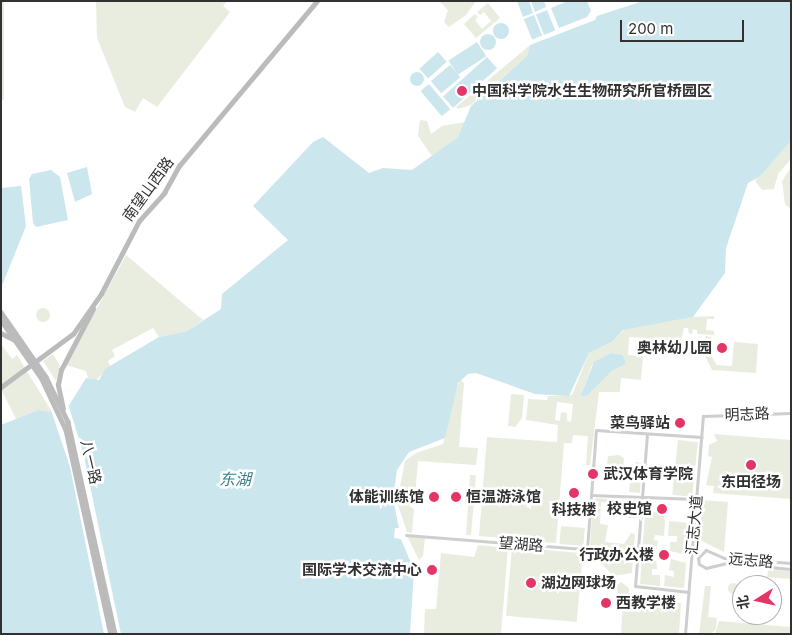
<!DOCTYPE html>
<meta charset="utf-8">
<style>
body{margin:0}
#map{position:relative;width:792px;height:635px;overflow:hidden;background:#fff;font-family:Inter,"Noto Sans SC",sans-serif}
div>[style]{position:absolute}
.green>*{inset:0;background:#e9eddf;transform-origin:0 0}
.round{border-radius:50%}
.water>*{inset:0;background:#cce6ed;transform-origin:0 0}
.pier>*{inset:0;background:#fff}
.street>*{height:3px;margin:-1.5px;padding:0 1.5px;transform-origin:1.5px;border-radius:1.5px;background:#cecece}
.secondary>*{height:4.5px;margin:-2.25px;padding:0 2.25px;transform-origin:2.25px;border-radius:2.25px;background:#bbb}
.secondary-bridge>*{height:4.5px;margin:-2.25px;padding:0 2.25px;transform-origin:2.25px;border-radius:2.25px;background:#bbb}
.dots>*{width:14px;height:14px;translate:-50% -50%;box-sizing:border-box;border:2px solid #fff;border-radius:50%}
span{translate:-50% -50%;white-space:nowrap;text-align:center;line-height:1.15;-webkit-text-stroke:5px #fff;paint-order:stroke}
.poi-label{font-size:15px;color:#313131;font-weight:700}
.left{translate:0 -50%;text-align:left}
.right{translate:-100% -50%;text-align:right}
.street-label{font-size:15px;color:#313131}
.water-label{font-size:16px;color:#3c7d8c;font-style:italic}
.frame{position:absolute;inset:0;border:2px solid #313131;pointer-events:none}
.north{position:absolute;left:732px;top:575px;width:50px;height:50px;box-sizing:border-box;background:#fff;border:1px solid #adadad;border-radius:50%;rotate:260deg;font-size:14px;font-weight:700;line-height:20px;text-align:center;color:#313131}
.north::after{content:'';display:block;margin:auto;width:18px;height:22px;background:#e43666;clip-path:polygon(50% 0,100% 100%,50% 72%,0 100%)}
.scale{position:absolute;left:620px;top:20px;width:124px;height:22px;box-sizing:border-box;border:2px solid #313131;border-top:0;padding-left:6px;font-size:15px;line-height:18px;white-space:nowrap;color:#313131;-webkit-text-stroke:4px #fff;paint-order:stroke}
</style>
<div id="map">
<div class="green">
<i style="left:1px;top:1px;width:3px;height:99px"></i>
<i style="clip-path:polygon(96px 1px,227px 1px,223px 6px,230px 12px,157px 107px,143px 98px,135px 112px,125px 107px,97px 38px)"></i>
<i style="clip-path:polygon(439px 1px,446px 2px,476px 1px,466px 15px,449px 27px,444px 22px,448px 10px)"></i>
<i style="clip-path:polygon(488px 3px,500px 18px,476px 38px,464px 24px,475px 14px,478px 17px,475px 20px,482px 29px,491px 21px,484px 12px,480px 15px,477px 12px)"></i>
<i style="clip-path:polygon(530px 45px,527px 56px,471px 105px,458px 109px,456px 107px)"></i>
<i style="clip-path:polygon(420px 120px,427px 121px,431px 134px,442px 126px,465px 122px,458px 137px,432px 156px,418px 136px)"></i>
<i style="clip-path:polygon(791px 141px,791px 159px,778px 174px,774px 189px,762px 190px,755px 181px)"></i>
<i style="clip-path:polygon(791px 167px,791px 209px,785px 204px,782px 181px)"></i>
<i style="clip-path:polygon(126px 255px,203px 320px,187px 331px,159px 337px,153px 328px,112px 350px,115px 356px,108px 361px,110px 366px,96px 380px,88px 378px,86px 371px,66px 365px)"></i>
<i class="round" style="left:36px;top:308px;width:14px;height:14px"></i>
<i style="clip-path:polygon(evenodd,714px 316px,714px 319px,707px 319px,706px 330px,714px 331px,714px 335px,697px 334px,697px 330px,693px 329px,692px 334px,689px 334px,688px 328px,684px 328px,681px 340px,629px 337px,628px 355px,643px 356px,641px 380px,621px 378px,620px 392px,599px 392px,590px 465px,586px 465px,588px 436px,573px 435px,572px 443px,564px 443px,556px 543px,479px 536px,487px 437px,557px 442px,558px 425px,526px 420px,528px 399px,547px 400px,548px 396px,572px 395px,589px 353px,612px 342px,625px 329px,693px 317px,714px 316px,611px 353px,623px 355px,626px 364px,612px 371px,588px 395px,580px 397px,592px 365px,611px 353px,714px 316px,557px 402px,573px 404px,571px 422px,567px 421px,567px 413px,561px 412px,560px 421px,555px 420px,557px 402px)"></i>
<i style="clip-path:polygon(705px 336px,711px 337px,710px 354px,717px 365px,732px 366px,734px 342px,758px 344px,756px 373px,712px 370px,704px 354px)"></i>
<i style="clip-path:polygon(1px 344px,12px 359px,17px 355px,52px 412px,38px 410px,16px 419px,1px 389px)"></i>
<i style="clip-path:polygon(53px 354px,60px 366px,56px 381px,43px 361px)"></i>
<i style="clip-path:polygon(461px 380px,464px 383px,459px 447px,478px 448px,476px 465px,418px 461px,412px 533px,407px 532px,397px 502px,405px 461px,416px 453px,443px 444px,456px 388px)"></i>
<i style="clip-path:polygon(511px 394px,524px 395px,522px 418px,515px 427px,508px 426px)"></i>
<i style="clip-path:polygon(714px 434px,791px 440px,791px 499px,713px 493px,714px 486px,706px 485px,712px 457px,708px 456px,709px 445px,717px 441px)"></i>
<i style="left:678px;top:440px;width:20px;height:55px;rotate:6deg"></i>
<i style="clip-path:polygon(619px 455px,624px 458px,623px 468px,635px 469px,635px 462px,642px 463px,640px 493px,629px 492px,631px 472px,623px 472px,622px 476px,606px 474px,608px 456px)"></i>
<i style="clip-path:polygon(470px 475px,476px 475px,471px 535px,466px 535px)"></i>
<i style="clip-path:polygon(596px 498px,609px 499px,609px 503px,601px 502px,600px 524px,608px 525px,605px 542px,624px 544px,631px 533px,635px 534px,634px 550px,590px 545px,593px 501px)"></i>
<i style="left:628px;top:500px;width:9px;height:18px"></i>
<i style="clip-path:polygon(702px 500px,728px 502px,724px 552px,700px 540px)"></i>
<i style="clip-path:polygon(652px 512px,663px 513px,665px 521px,664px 536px,655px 535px,654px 540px,658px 541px,656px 552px,642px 551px,645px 517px,651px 518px)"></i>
<i style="clip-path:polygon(669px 521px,690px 523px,687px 551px,683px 554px,670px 551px,670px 542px,677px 542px,677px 536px,668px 536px)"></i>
<i style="left:561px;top:526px;width:24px;height:18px;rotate:5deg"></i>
<i style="clip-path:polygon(407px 536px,425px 538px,423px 556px,419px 560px)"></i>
<i style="clip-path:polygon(478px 545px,508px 548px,501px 634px,424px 634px,425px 609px,436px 609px,441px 553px,474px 557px)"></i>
<i style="left:512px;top:547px;width:71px;height:69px;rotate:5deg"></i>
<i style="clip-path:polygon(589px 552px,633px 556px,632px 573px,613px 576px,595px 556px,589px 559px)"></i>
<i style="clip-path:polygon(642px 557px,656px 558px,657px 569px,652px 569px,652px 575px,660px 575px,660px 586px,640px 584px)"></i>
<i style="clip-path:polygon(671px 559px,686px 563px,684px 588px,664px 586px,665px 575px,674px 577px,674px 571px,669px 570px)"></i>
<i style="left:768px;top:569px;width:23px;height:8px;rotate:5deg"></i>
<i style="clip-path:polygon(621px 582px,629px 588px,629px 599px,681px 603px,679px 634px,621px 634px,623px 601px,615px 587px)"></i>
<i class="round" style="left:727.5px;top:582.5px;width:11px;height:11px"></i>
<i style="clip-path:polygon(705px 586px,711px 586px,708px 617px,717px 618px,716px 629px,711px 634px,699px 634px)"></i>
<i style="clip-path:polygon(719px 621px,791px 627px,791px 634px,715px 634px)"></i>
</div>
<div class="water">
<i style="clip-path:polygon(517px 1px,529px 1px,533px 13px,523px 17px)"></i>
<i style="clip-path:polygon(531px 1px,544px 1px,546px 7px,535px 12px)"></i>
<i style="clip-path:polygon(568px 1px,587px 1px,591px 11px,587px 17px,559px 28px,551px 8px)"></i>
<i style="clip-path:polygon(643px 1px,791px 1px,791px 141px,759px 177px,748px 183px,726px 248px,725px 273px,693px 317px,623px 330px,612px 342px,589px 353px,569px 396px,535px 394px,476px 373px,468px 374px,458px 383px,445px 438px,409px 452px,397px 470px,393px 499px,399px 528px,395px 528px,394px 538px,401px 539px,414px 570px,410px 634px,1px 634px,1px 425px,38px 410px,52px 412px,68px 407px,86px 378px,99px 380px,105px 369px,125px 357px,159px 337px,187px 331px,221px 309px,222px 294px,288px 240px,253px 206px,313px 142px,323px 137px,369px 173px,383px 168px,412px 170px,458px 137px,471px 106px,527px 56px,530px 45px,595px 20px,597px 16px)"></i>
<i style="left:547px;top:10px;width:22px;height:12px;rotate:68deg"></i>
<i style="left:534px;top:15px;width:22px;height:11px;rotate:68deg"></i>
<i class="round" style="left:493px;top:23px;width:16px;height:16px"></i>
<i class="round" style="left:480px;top:34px;width:16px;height:16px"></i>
<i style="left:477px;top:42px;width:17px;height:34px;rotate:57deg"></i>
<i style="left:438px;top:52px;width:13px;height:25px;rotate:48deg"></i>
<i style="left:487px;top:57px;width:15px;height:59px;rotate:48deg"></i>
<i style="left:450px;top:65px;width:16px;height:25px;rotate:50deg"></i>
<i class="round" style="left:410px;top:72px;width:14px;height:14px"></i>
<i style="left:429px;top:84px;width:33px;height:11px;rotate:50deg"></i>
<i style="clip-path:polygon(87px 167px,92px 194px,75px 202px,67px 173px)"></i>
<i style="clip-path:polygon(51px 170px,60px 177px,68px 220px,36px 227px,33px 223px,29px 179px,32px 174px)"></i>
<i style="clip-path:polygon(21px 186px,26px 226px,1px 288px,1px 188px)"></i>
<i style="clip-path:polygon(611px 353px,623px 355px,626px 364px,612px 371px,588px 395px,580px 397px,594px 362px)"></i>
</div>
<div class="pier">
<i style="clip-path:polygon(68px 404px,83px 452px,121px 634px,104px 634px,70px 467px,51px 410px)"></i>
</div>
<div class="street">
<i style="left:647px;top:434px;width:152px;rotate:94.5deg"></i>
<i style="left:635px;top:586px;width:54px;rotate:6.3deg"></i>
<i style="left:591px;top:495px;width:105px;rotate:2.2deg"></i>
<i style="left:406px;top:535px;width:232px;rotate:4.5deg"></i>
<i style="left:587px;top:549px;width:119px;rotate:-85.7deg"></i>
<i style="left:596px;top:430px;width:106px;rotate:3.8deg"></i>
<i style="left:791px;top:563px;width:67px;rotate:-175.7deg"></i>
<i style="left:724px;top:558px;width:20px;rotate:-156deg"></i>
<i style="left:706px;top:550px;width:11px;rotate:135deg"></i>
<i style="left:698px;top:558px;width:6px;rotate:81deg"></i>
<i style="left:699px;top:564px;width:8px;rotate:30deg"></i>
<i style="left:706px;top:568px;width:21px;rotate:-14deg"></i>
<i style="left:726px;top:563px;width:65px;rotate:5.3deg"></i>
<i style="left:685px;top:634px;width:219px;rotate:-85.3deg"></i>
<i style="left:703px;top:416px;width:88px;rotate:-2deg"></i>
</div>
<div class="secondary">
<i style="left:1px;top:333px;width:13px;rotate:27deg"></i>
<i style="left:1px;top:387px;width:89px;rotate:-36.4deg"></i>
<i style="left:73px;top:334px;width:49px;rotate:-55deg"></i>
<i style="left:101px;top:294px;width:82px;rotate:-62.5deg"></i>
<i style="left:139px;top:221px;width:38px;rotate:-48deg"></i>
<i style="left:164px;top:193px;width:31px;rotate:-61deg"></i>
<i style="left:179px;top:166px;width:215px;rotate:-50.1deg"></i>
<i style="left:63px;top:409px;width:25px;rotate:-102deg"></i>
<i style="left:58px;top:385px;width:15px;rotate:-79deg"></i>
<i style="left:61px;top:370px;width:69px;rotate:-62.3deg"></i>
</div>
<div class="secondary-bridge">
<i style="left:1px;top:312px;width:79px;rotate:55.3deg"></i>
<i style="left:46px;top:377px;width:50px;rotate:63.9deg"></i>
<i style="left:68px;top:422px;width:217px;rotate:77.5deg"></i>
<i style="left:1px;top:320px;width:72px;rotate:55.2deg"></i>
<i style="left:42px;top:379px;width:56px;rotate:64.8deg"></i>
<i style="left:66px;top:430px;width:209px;rotate:77.6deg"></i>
</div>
<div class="dots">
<i style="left:462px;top:91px;background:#e43666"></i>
<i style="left:722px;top:348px;background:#e43666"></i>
<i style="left:680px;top:423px;background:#e43666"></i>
<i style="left:751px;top:465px;background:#e43666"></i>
<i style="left:593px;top:474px;background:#e43666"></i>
<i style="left:574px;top:493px;background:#e43666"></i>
<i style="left:434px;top:497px;background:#e43666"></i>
<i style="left:456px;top:497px;background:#e43666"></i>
<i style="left:662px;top:509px;background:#e43666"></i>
<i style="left:664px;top:555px;background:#e43666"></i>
<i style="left:432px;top:570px;background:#e43666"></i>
<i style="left:531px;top:583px;background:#e43666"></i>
<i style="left:606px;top:603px;background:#e43666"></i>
</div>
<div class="poi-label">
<span class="left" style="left:472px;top:91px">中国科学院水生生物研究所官桥园区</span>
<span class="right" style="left:712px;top:348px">奥林幼儿园</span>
<span class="right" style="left:670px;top:423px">菜鸟驿站</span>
<span class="left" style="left:603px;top:474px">武汉体育学院</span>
<span style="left:751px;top:482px">东田径场</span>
<span class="right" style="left:424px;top:497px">体能训练馆</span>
<span class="left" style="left:466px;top:497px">恒温游泳馆</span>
<span class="right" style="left:652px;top:509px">校史馆</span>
<span style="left:574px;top:510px">科技楼</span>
<span class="right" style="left:654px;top:555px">行政办公楼</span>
<span class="right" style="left:422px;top:570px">国际学术交流中心</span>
<span class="left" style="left:541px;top:583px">湖边网球场</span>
<span class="left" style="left:616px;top:603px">西教学楼</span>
</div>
<div class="street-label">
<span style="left:148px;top:189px;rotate:-54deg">南望山西路</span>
<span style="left:747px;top:414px;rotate:-2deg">明志路</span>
<span style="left:91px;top:462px;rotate:77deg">八一路</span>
<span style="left:694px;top:525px;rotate:-85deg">汇志大道</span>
<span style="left:521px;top:544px;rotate:4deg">望湖路</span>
<span style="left:751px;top:560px;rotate:5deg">远志路</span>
</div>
<div class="water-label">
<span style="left:235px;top:479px">东湖</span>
</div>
<div class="frame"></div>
<div class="north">北</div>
<div class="scale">200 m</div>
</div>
